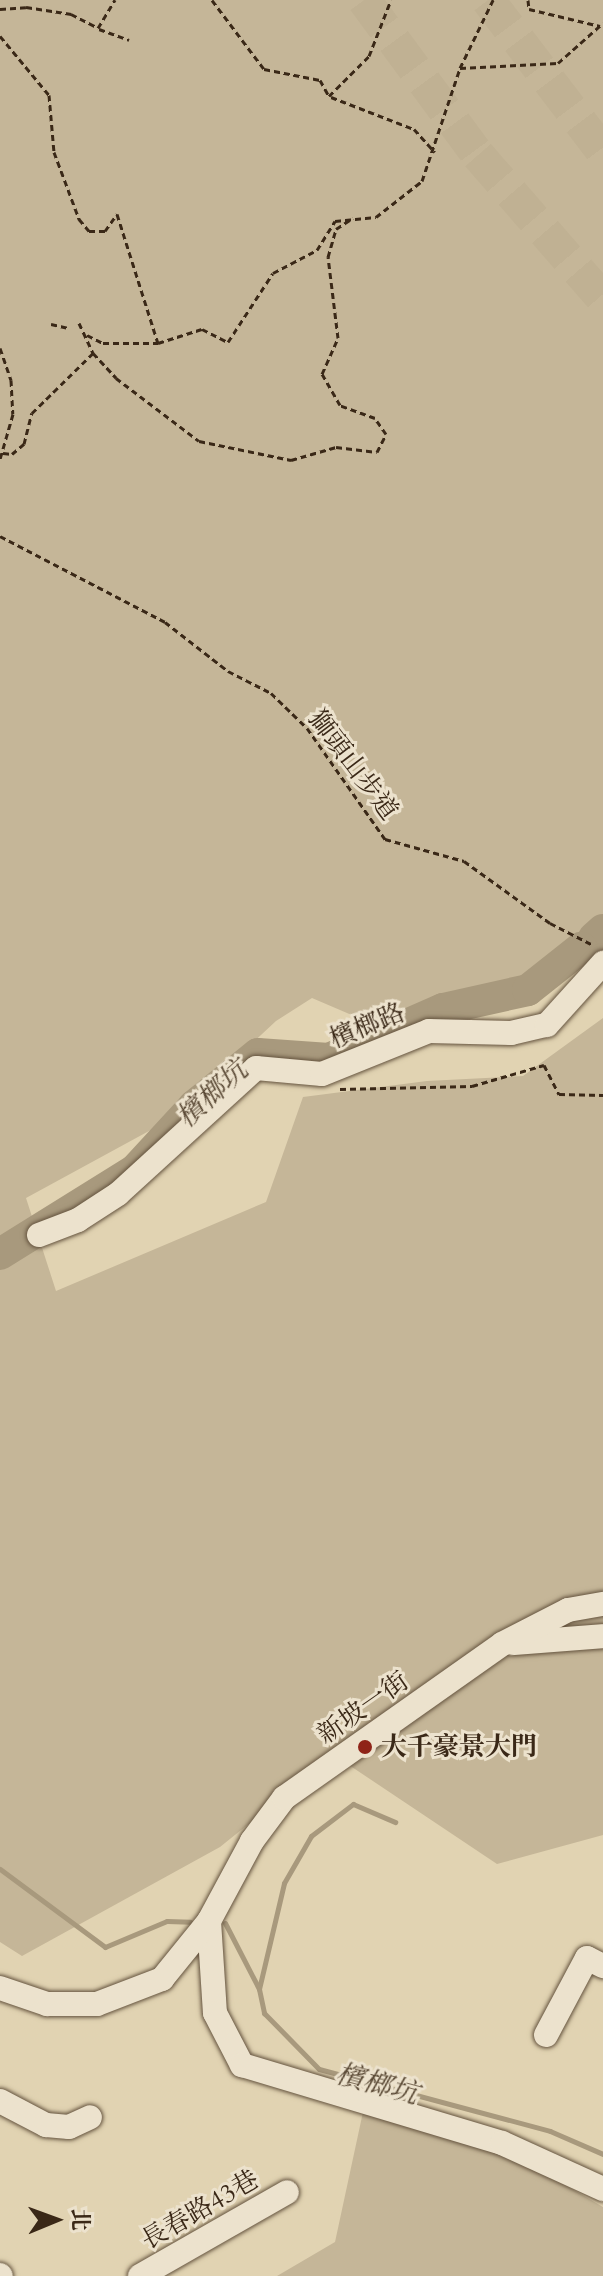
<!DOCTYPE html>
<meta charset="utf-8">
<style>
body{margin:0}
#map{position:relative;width:603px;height:2276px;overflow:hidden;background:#e1d3b2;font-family:Cardo,"Noto Serif TC",serif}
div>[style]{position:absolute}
.green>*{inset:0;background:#c5b698}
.stream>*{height:5px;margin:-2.5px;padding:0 2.5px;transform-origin:2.5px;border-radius:2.5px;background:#a8997d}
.river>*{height:32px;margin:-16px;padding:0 16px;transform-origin:16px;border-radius:16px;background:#a8997d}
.highway-tunnel>*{height:34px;margin-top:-17px;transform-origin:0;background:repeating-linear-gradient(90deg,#c0b193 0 34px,transparent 0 51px)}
.path>*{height:3px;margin-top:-1.5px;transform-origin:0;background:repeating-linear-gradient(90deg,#3a2817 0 6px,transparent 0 10px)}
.roads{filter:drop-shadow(0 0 2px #64533e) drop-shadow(0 0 2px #64533e)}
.minor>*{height:24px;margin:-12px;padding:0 12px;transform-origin:12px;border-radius:12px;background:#ece2cd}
.dots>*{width:22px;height:22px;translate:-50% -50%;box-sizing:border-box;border:4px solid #ece2cd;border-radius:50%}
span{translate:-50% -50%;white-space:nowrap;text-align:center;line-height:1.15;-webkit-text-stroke:6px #ece2cd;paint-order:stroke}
.street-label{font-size:26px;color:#3a2817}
.poi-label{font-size:26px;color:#3a2817;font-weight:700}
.left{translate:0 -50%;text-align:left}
.water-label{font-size:28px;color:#5b4a36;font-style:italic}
.north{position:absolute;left:16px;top:2180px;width:80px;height:80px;-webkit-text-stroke:6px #ece2cd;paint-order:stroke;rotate:89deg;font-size:22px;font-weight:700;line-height:32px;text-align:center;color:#3a2817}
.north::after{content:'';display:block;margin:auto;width:28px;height:36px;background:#3a2817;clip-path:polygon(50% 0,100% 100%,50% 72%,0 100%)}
</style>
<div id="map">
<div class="green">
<i style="clip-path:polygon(0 0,603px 0,603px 930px,570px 975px,382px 1028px,312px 998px,276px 1021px,171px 1119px,26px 1198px,56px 1291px,266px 1202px,303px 1097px,427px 1081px,523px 1076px,603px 1018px,603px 1835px,497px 1864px,334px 1755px,220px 1847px,22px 1956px,0 1942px)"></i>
<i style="clip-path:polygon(366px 2098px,467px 2128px,603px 2207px,603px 2276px,277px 2276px,335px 2242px)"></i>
</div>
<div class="stream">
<i style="left:0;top:1869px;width:131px;rotate:36.6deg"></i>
<i style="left:105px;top:1947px;width:67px;rotate:-22.8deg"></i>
<i style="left:167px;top:1921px;width:23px;rotate:2deg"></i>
<i style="left:225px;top:1923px;width:74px;rotate:62.7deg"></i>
<i style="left:259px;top:1989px;width:25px;rotate:78deg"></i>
<i style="left:264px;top:2013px;width:78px;rotate:45.5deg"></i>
<i style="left:319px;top:2069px;width:239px;rotate:15deg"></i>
<i style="left:550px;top:2131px;width:58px;rotate:23.5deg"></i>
<i style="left:259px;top:1989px;width:109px;rotate:-76.7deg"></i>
<i style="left:284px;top:1883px;width:54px;rotate:-60.1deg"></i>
<i style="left:311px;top:1836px;width:53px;rotate:-37.3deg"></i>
<i style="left:353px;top:1804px;width:46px;rotate:23.2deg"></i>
</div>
<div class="river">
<i style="left:594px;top:938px;width:12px;rotate:-42deg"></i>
<i style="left:0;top:1254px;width:159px;rotate:-31.9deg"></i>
<i style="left:135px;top:1170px;width:87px;rotate:-47.3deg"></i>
<i style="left:194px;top:1106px;width:82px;rotate:-39.1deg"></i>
<i style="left:258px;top:1054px;width:71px;rotate:4deg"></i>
<i style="left:329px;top:1059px;width:124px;rotate:-23.7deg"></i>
<i style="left:443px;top:1009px;width:87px;rotate:-12.6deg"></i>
<i style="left:528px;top:990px;width:68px;rotate:-38.4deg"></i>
</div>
<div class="highway-tunnel">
<i style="left:364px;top:0;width:192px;rotate:53.7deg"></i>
<i style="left:478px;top:155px;width:191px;rotate:49deg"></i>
<i style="left:488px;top:0;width:191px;rotate:52.9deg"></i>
</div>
<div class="path">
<i style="left:212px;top:0;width:86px;rotate:53deg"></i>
<i style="left:264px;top:69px;width:57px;rotate:11.1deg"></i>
<i style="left:320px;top:80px;width:18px;rotate:61deg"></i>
<i style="left:329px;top:96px;width:57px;rotate:-45deg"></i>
<i style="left:369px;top:56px;width:60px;rotate:-68.6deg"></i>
<i style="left:528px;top:0;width:9px;rotate:84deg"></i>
<i style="left:529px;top:9px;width:73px;rotate:13.5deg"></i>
<i style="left:0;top:9px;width:26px;rotate:-4deg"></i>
<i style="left:26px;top:7px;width:46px;rotate:8.8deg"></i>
<i style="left:71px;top:14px;width:30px;rotate:27deg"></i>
<i style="left:98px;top:28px;width:33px;rotate:-59deg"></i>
<i style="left:99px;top:29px;width:32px;rotate:20deg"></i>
<i style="left:0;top:36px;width:77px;rotate:50.3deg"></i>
<i style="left:49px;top:95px;width:57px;rotate:85deg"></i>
<i style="left:54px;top:152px;width:72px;rotate:69.5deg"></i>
<i style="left:79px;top:219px;width:16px;rotate:50deg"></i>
<i style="left:89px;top:231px;width:16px"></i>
<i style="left:105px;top:231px;width:21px;rotate:-55deg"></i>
<i style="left:117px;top:214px;width:135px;rotate:72.4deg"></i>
<i style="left:460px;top:68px;width:98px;rotate:-2.9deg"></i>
<i style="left:558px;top:63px;width:60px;rotate:-41.6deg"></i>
<i style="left:331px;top:97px;width:89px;rotate:21.1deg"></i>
<i style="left:414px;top:129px;width:31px;rotate:48deg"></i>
<i style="left:79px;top:323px;width:33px;rotate:65deg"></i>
<i style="left:93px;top:353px;width:34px;rotate:47deg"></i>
<i style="left:116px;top:378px;width:104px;rotate:37.2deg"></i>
<i style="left:199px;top:441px;width:94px;rotate:11.7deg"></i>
<i style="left:291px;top:460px;width:47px;rotate:-16.1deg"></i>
<i style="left:336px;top:447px;width:41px;rotate:7deg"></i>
<i style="left:377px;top:452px;width:20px;rotate:-63deg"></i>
<i style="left:386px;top:434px;width:19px;rotate:-125deg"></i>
<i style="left:375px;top:418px;width:37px;rotate:-160deg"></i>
<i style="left:340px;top:405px;width:36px;rotate:-120deg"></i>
<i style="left:322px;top:374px;width:39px;rotate:-66deg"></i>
<i style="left:338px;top:338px;width:82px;rotate:-97deg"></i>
<i style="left:328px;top:257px;width:29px;rotate:-74deg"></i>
<i style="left:336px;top:229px;width:20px;rotate:-33deg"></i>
<i style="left:51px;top:324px;width:18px;rotate:13deg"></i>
<i style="left:87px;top:335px;width:18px;rotate:27deg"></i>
<i style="left:103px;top:343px;width:55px"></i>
<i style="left:158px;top:343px;width:46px;rotate:-17.7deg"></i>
<i style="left:202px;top:329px;width:29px;rotate:27deg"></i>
<i style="left:228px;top:342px;width:82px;rotate:-56.9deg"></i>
<i style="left:273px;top:273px;width:50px;rotate:-27.6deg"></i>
<i style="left:317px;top:250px;width:34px;rotate:-58deg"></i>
<i style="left:335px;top:221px;width:41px;rotate:-5.6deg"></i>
<i style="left:376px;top:217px;width:58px;rotate:-38deg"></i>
<i style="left:422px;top:181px;width:119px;rotate:-71.4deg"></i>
<i style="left:460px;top:68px;width:76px;rotate:-64.1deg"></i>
<i style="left:0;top:348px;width:34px;rotate:71deg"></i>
<i style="left:11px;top:380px;width:34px;rotate:87deg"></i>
<i style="left:13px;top:414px;width:47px;rotate:106.1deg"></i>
<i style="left:3px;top:453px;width:9px;rotate:6deg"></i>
<i style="left:12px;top:454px;width:16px;rotate:-40deg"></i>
<i style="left:24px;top:444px;width:32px;rotate:-76deg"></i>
<i style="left:32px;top:413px;width:86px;rotate:-44.5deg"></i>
<i style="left:0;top:536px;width:186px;rotate:27.5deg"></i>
<i style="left:165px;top:622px;width:80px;rotate:37.9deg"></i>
<i style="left:228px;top:671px;width:48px;rotate:27.1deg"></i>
<i style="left:271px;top:693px;width:50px;rotate:44.2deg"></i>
<i style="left:307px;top:728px;width:136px;rotate:54.9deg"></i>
<i style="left:385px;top:839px;width:82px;rotate:15.6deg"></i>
<i style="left:464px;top:861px;width:106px;rotate:35.8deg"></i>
<i style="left:550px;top:923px;width:48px;rotate:27.1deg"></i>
<i style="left:340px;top:1089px;width:132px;rotate:-1.3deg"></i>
<i style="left:472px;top:1086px;width:75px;rotate:-16.3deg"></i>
<i style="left:544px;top:1065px;width:33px;rotate:63deg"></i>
<i style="left:559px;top:1094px;width:44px;rotate:1.3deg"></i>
</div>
<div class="roads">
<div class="minor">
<i style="left:39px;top:1235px;width:42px;rotate:-21deg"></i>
<i style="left:78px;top:1220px;width:48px;rotate:-33deg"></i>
<i style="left:118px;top:1194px;width:187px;rotate:-42.4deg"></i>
<i style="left:256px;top:1068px;width:66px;rotate:5.2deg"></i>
<i style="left:322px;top:1074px;width:115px;rotate:-21.9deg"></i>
<i style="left:429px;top:1031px;width:82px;rotate:1.4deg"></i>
<i style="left:511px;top:1033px;width:37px;rotate:-13deg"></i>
<i style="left:547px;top:1025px;width:84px;rotate:-47.9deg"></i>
<i style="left:513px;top:1643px;width:90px;rotate:-4.4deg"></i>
<i style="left:209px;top:1921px;width:92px;rotate:86.3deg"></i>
<i style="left:215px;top:2013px;width:59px;rotate:62.6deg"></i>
<i style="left:242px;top:2065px;width:271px;rotate:16.7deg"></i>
<i style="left:502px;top:2143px;width:111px;rotate:24.5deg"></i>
<i style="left:0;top:1988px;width:50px;rotate:18.8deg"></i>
<i style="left:47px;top:2004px;width:50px"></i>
<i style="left:97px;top:2004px;width:70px;rotate:-21deg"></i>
<i style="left:162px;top:1979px;width:75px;rotate:-51deg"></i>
<i style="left:209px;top:1921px;width:91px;rotate:-61.7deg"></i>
<i style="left:252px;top:1841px;width:54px;rotate:-53.3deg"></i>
<i style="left:284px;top:1798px;width:267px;rotate:-35.2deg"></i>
<i style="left:502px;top:1644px;width:74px;rotate:-27.3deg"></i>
<i style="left:568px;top:1610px;width:36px;rotate:-10deg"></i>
<i style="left:546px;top:2035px;width:87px;rotate:-62deg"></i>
<i style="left:587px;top:1958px;width:18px;rotate:27deg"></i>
<i style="left:0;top:2101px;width:52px;rotate:27.6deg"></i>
<i style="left:46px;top:2125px;width:23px;rotate:5deg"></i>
<i style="left:69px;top:2127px;width:23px;rotate:-25deg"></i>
<i style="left:0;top:2275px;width:1px;rotate:45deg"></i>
<i style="left:140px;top:2276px;width:169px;rotate:-29.7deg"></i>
</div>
</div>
<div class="dots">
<i style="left:365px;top:1747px;background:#8f2418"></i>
</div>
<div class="street-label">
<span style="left:353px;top:765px;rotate:53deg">獅頭山步道</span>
<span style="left:367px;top:1026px;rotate:-22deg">檳榔路</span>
<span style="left:363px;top:1708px;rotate:-35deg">新坡一街</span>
<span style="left:200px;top:2210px;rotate:-30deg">長春路43巷</span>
</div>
<div class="poi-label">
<span class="left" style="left:381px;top:1747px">大千豪景大門</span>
</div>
<div class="water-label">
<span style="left:212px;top:1094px;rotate:-42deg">檳榔坑</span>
<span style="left:377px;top:2084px;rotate:15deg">檳榔坑</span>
</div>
<div class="north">北</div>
</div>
